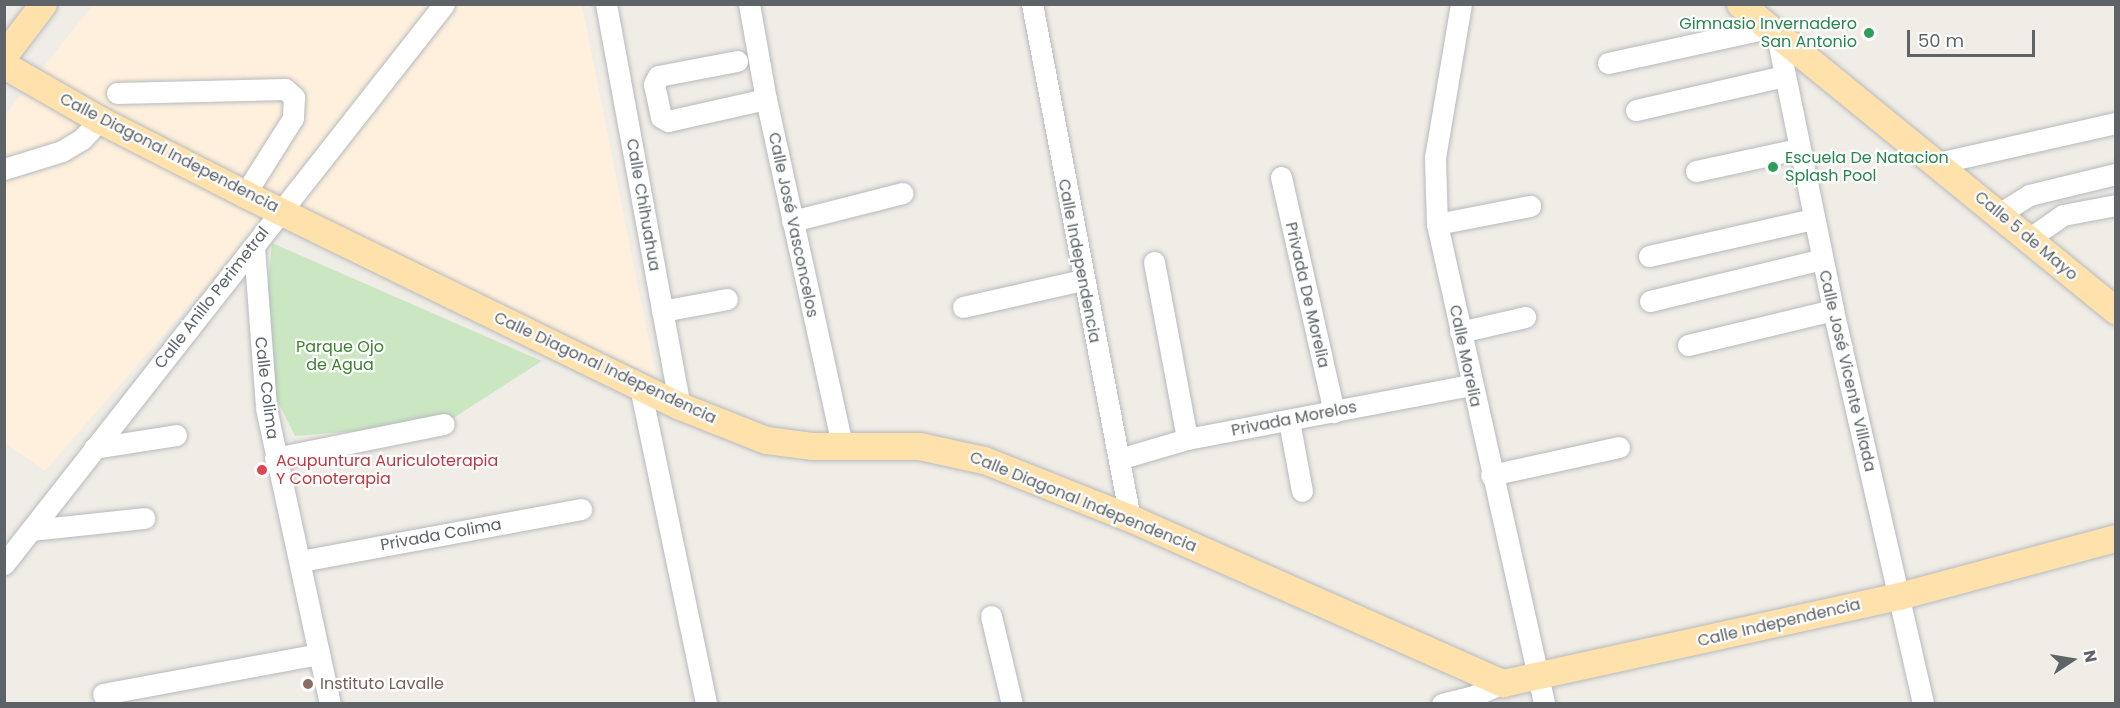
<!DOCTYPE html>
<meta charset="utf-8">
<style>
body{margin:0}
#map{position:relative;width:2120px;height:708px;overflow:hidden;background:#f0ece6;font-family:Poppins,sans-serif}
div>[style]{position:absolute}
.commercial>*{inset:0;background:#fef0dd}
.green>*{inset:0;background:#cae7c2}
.roads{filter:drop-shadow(0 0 2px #b6babd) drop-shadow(0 0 2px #b6babd)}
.minor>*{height:21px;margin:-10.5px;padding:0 10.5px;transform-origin:10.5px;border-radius:10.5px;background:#fff}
.major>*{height:27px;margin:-13.5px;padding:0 13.5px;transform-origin:13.5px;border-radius:13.5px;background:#ffe1ac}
.dots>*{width:16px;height:16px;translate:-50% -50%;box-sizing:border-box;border:3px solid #fff;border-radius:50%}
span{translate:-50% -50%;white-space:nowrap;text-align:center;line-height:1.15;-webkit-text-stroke:4.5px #fff;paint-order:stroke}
.leisure-label{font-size:16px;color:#27864d}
.right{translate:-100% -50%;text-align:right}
.left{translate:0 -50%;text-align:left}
.street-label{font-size:16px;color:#5d6366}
.park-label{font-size:16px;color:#3f8032}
.health-label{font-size:16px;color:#be3a42}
.education-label{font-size:16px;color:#785e54}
.frame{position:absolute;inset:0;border:6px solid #5d6366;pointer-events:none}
.north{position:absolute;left:2042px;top:630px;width:60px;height:60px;-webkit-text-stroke:4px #fff;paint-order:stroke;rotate:78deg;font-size:16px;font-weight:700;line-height:24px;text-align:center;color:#5d6366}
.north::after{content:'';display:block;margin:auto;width:21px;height:27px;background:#5d6366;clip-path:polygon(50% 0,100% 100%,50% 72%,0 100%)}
.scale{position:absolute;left:1907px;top:30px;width:128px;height:27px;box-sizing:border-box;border:3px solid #5d6366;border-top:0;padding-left:8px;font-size:18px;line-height:21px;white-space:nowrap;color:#5d6366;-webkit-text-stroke:4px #fff;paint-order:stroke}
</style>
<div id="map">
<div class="commercial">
<i style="clip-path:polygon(93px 5px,582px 5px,656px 377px,279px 202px,45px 471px,5px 443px,5px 115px)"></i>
</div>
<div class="green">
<i style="clip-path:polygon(272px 243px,542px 361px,444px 424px,295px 436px,260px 366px)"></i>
</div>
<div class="roads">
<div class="minor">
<i style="left:606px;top:4px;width:409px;rotate:79.6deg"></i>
<i style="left:749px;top:4px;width:97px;rotate:79.9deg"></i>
<i style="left:766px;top:99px;width:354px;rotate:77.6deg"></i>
<i style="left:1032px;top:4px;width:523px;rotate:79.21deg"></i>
<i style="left:1461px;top:4px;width:156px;rotate:99.6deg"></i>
<i style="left:1435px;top:158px;width:66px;rotate:88.3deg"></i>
<i style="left:1437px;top:224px;width:492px;rotate:77.4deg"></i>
<i style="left:1777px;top:36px;width:280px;rotate:78.4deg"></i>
<i style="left:1833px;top:310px;width:404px;rotate:77.1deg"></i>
<i style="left:737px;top:61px;width:80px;rotate:169.2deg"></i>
<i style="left:658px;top:76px;width:9px;rotate:117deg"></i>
<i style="left:654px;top:84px;width:34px;rotate:78deg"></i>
<i style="left:661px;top:117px;width:8px;rotate:30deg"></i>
<i style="left:668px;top:121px;width:100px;rotate:-12.7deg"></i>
<i style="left:1608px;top:63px;width:165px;rotate:-12.3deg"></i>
<i style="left:117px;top:93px;width:168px;rotate:-1.4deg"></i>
<i style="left:285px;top:89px;width:12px;rotate:42deg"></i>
<i style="left:294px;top:97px;width:21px;rotate:93deg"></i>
<i style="left:293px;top:118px;width:90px;rotate:122.3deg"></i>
<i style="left:1636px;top:110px;width:152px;rotate:-12.9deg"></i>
<i style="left:1938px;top:163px;width:182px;rotate:-12.7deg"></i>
<i style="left:4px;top:169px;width:61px;rotate:-17.2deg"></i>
<i style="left:62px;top:151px;width:23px;rotate:-31deg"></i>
<i style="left:82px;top:139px;width:26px;rotate:-47deg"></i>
<i style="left:1696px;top:171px;width:104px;rotate:-12.2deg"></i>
<i style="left:1281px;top:177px;width:241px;rotate:77.3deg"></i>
<i style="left:1999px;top:214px;width:36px;rotate:-32deg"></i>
<i style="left:2029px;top:195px;width:89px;rotate:-13.6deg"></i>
<i style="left:792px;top:221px;width:114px;rotate:-14.2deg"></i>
<i style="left:1437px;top:224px;width:95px;rotate:-11deg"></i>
<i style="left:2030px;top:238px;width:40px;rotate:-34.9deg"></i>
<i style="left:2063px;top:215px;width:54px;rotate:-10.7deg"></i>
<i style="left:254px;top:247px;width:161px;rotate:85.7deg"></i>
<i style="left:266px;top:408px;width:303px;rotate:77.8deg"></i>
<i style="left:1649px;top:256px;width:168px;rotate:-12.7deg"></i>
<i style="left:1154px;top:262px;width:180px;rotate:79.4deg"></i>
<i style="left:1650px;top:301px;width:177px;rotate:-13.7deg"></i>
<i style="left:963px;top:307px;width:122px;rotate:-12.8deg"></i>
<i style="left:662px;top:311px;width:66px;rotate:-10.5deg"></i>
<i style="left:1460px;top:332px;width:67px;rotate:-13deg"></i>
<i style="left:1688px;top:345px;width:149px;rotate:-13.6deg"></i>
<i style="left:640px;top:387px;width:324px;rotate:78.2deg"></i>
<i style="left:1289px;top:421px;width:71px;rotate:79.5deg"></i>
<i style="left:94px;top:448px;width:83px;rotate:-9deg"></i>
<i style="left:275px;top:458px;width:172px;rotate:-11.4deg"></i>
<i style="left:1119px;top:459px;width:71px;rotate:-16.4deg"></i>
<i style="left:1187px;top:439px;width:288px;rotate:-10.8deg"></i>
<i style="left:1491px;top:475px;width:131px;rotate:-12.3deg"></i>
<i style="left:32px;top:530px;width:113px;rotate:-6.1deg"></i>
<i style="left:301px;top:561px;width:285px;rotate:-10.5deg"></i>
<i style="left:4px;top:564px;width:712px;rotate:-51.84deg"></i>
<i style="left:991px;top:616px;width:90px;rotate:76.6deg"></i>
<i style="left:103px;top:694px;width:220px;rotate:-10.5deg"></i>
<i style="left:1442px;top:704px;width:30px;rotate:-14deg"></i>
<i style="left:1471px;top:697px;width:35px;rotate:-24deg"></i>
</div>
<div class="major">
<i style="left:1740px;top:4px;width:485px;rotate:39.2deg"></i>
<i style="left:4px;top:55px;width:64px;rotate:-52.6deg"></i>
<i style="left:4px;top:65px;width:111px;rotate:29.8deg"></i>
<i style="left:100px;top:120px;width:163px;rotate:27deg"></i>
<i style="left:245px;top:194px;width:484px;rotate:26deg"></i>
<i style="left:680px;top:406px;width:92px;rotate:21.6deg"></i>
<i style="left:766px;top:440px;width:46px;rotate:7.4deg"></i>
<i style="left:812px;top:446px;width:107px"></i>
<i style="left:919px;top:446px;width:66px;rotate:12.2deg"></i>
<i style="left:984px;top:460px;width:157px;rotate:21.7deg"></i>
<i style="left:1130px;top:518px;width:408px;rotate:23.9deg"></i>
<i style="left:1503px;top:683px;width:405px;rotate:-12.4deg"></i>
<i style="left:1899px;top:596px;width:225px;rotate:-15deg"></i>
</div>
</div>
<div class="dots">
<i style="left:1869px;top:33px;background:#2e9e5b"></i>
<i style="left:1773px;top:167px;background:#2e9e5b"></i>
<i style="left:262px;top:470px;background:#e0444e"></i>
<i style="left:308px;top:684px;background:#8d6e63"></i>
</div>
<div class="leisure-label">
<span class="right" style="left:1857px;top:33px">Gimnasio Invernadero<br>San Antonio</span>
<span class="left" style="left:1785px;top:167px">Escuela De Natacion<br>Splash Pool</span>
</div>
<div class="street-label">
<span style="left:169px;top:153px;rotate:27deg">Calle Diagonal Independencia</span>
<span style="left:643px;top:205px;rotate:80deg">Calle Chihuahua</span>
<span style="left:793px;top:225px;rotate:78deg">Calle José Vasconcelos</span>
<span style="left:2026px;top:236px;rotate:40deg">Calle 5 de Mayo</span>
<span style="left:1079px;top:261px;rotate:79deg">Calle Independencia</span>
<span style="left:1307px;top:295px;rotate:77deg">Privada De Morelia</span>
<span style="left:212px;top:298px;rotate:-52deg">Calle Anillo Perimetral</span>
<span style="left:1465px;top:356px;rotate:78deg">Calle Morelia</span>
<span style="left:605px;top:368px;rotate:25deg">Calle Diagonal Independencia</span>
<span style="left:1847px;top:371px;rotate:77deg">Calle José Vicente Villada</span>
<span style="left:266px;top:388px;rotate:83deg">Calle Colima</span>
<span style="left:1294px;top:419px;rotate:-11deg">Privada Morelos</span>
<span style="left:1083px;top:502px;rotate:22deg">Calle Diagonal Independencia</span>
<span style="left:441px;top:535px;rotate:-10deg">Privada Colima</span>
<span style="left:1779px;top:623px;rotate:-13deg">Calle Independencia</span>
</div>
<div class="park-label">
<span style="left:340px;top:356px">Parque Ojo<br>de Agua</span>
</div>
<div class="health-label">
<span class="left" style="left:276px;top:470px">Acupuntura Auriculoterapia<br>Y Conoterapia</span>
</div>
<div class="education-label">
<span class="left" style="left:320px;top:684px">Instituto Lavalle</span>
</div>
<div class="frame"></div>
<div class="north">N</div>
<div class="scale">50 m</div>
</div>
